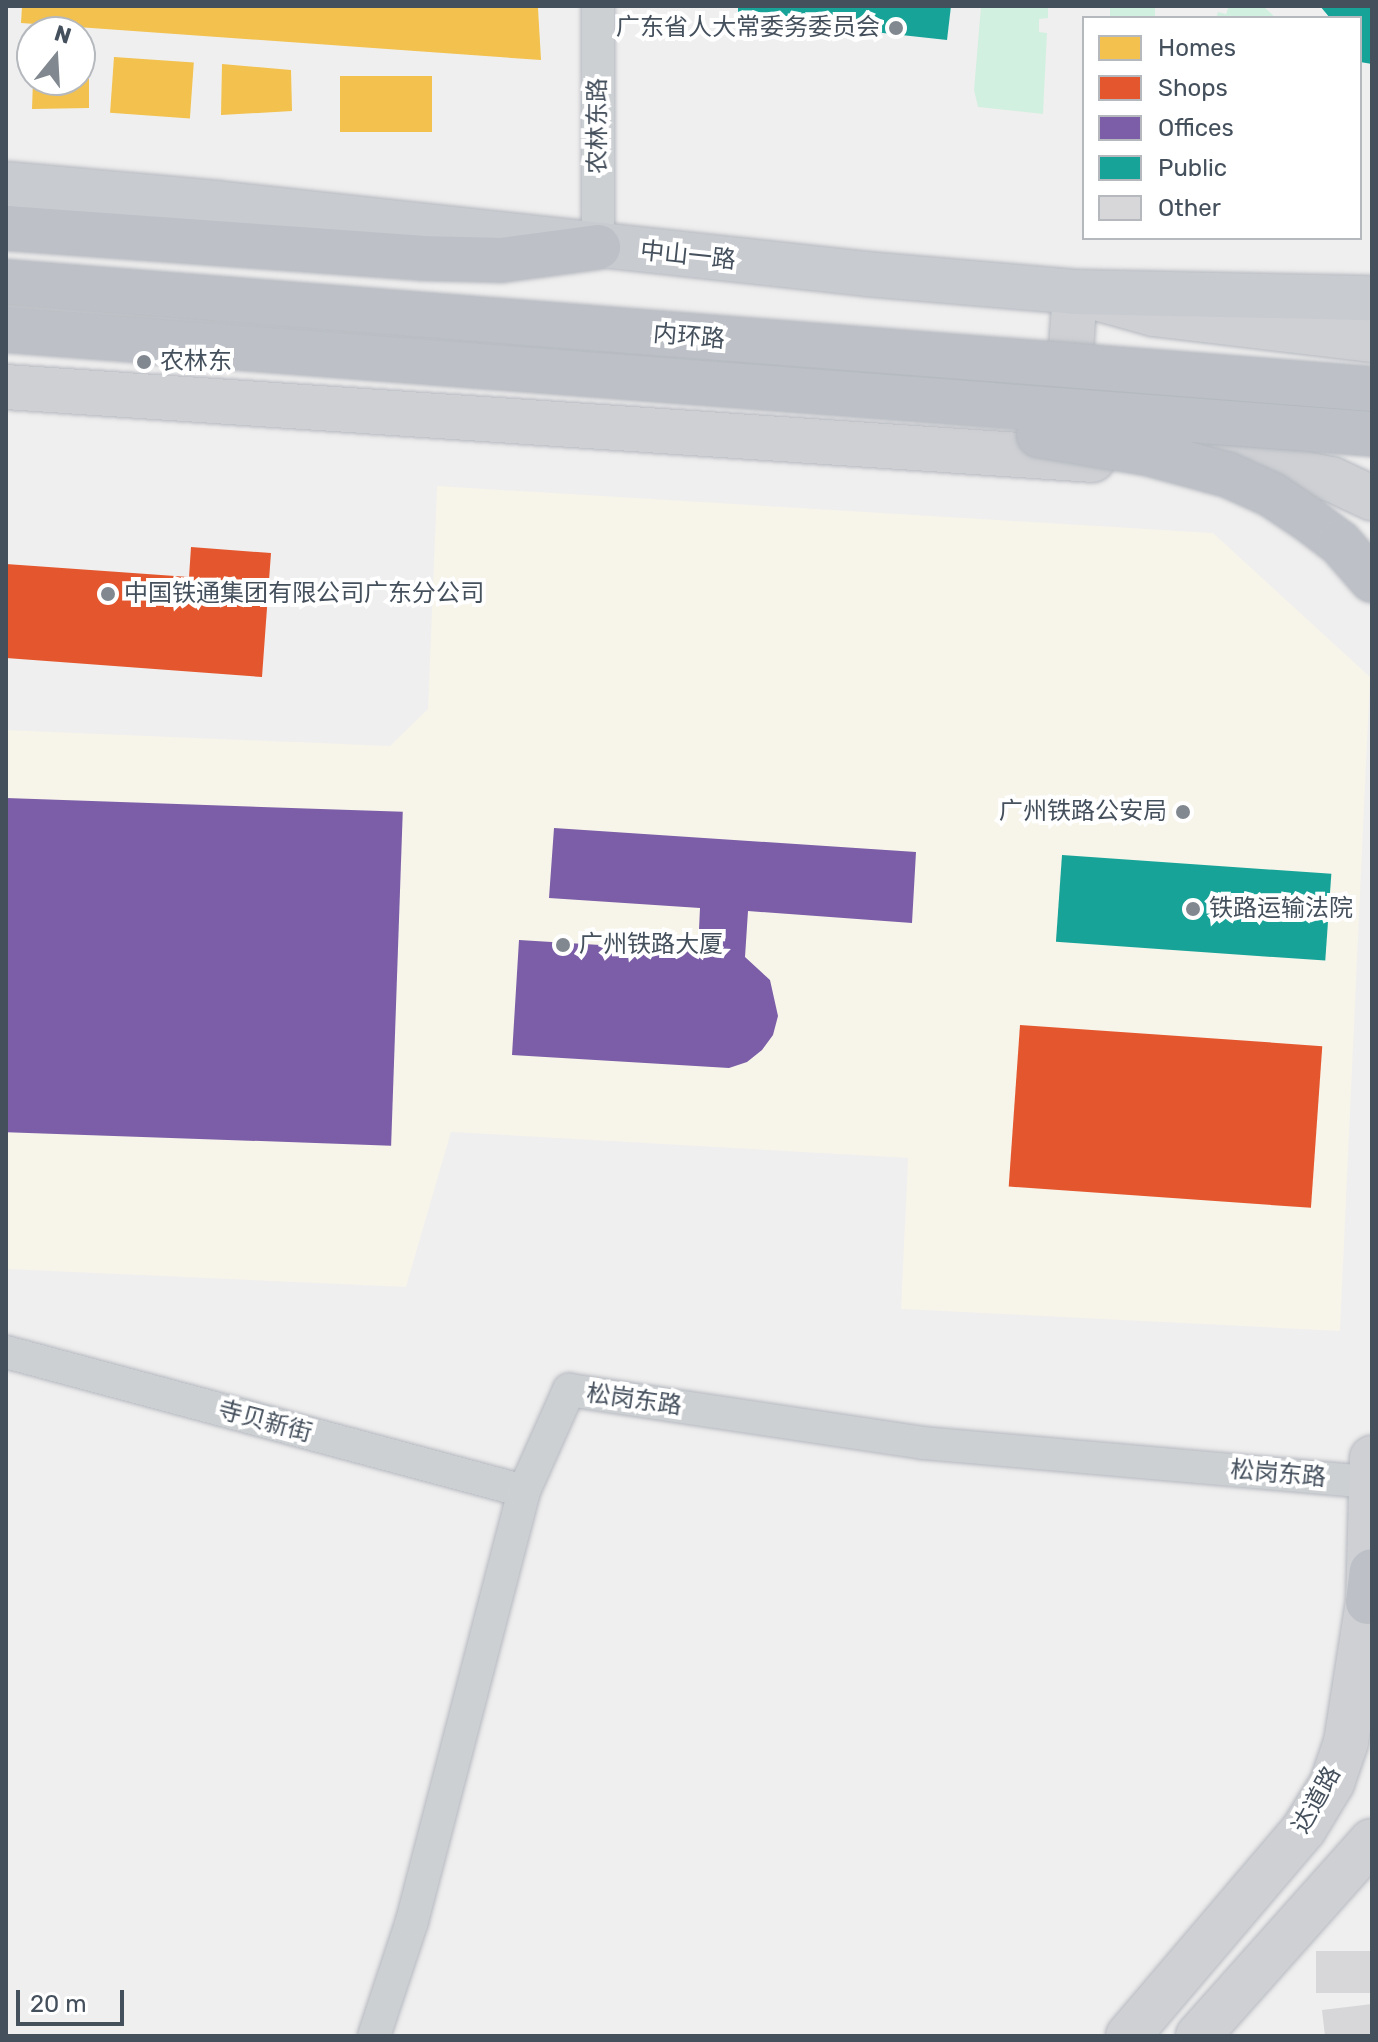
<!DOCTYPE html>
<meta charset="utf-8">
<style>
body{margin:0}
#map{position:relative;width:1378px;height:2042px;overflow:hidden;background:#f0efef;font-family:Rubik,"Noto Sans SC",sans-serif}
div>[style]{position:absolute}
.commercial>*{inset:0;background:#f7f4ea}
.green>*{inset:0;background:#d2f0e0;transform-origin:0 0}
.homes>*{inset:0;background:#f2c14e;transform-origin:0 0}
.shops>*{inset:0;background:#e4572e;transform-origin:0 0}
.offices>*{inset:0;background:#7b5ea7;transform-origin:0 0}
.public>*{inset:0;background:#17a398;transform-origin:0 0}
.building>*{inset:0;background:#d7d7d9;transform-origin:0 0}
.roads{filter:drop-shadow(0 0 2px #b4b8bf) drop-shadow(0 0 2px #b4b8bf)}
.street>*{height:32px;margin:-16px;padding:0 16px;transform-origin:16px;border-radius:16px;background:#cdd0d3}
.secondary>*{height:44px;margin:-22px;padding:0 22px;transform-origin:22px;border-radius:22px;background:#ced0d4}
.primary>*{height:44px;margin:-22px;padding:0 22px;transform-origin:22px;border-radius:22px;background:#c8cbd0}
.highway>*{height:44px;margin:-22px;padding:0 22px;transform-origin:22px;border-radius:22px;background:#bdc1c7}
.bridges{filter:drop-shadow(0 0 2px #b4b8bf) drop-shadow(0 0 2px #b4b8bf)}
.highway-bridge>*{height:44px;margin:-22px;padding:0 22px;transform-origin:22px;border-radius:22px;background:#bdc1c7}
.dots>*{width:22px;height:22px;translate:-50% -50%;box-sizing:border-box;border:4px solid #fff;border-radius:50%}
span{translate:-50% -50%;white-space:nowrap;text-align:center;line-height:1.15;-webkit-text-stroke:8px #fff;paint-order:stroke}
.poi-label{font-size:24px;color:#45505d}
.right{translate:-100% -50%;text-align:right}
.left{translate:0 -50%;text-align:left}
.street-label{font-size:24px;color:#45505d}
.frame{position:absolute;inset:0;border:8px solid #45505d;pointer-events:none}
.legend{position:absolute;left:1082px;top:16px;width:280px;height:224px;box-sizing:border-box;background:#fff;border:2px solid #b5b9be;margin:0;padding:10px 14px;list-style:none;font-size:24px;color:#45505d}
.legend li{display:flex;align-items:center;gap:16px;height:40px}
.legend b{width:40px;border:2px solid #b5b9be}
.north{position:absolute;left:16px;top:16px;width:80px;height:80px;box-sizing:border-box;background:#fff;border:2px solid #b5b9be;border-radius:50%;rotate:18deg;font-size:22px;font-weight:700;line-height:32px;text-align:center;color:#45505d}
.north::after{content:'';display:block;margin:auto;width:28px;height:36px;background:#818890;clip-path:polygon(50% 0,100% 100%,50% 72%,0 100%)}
.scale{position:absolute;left:16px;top:1990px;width:108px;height:36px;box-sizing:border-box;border:4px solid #45505d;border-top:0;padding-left:10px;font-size:24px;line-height:28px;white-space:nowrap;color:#45505d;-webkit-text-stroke:6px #fff;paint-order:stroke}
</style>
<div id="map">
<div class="commercial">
<i style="clip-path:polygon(437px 486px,1213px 533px,1370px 677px,1340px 1331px,901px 1309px,908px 1158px,451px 1132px,406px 1287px,6px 1269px,6px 730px,390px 746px,428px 709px)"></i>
</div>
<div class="green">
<i style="clip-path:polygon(981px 6px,1048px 6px,1048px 18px,1039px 19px,1039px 32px,1047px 33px,1043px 114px,978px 107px,974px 90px)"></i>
<i style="left:1110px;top:6px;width:45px;height:12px"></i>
<i style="clip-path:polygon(1229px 6px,1263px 6px,1276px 18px,1216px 18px,1218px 12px,1226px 14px)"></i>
</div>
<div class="homes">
<i style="clip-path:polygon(22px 6px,538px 8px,541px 60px,21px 23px)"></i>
<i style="clip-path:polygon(80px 53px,89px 54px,89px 108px,32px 109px,33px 80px,80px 80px)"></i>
<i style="left:114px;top:57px;width:80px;height:56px;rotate:4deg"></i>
<i style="clip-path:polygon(222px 64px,291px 70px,292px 111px,221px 115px)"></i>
<i style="left:432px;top:76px;width:56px;height:92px;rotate:90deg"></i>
</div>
<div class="shops">
<i style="clip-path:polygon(191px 547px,271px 553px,262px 677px,6px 658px,6px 564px,189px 577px)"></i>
<i style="left:1020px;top:1025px;width:303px;height:162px;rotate:4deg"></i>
</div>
<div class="offices">
<i style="left:6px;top:798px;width:397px;height:334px;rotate:2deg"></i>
<i style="clip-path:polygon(554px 828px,916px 852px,912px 923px,748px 911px,745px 957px,770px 980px,778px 1016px,773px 1035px,762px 1050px,747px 1062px,729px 1068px,512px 1055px,519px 940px,698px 951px,700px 908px,549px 898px)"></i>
</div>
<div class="public">
<i style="clip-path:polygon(738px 6px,951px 6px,947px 40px,738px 17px)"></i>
<i style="clip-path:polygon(1320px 6px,1372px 6px,1372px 64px,1360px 62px,1360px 18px,1330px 18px)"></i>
<i style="left:1062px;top:855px;width:270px;height:87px;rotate:4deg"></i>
</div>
<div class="building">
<i style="left:1372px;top:1951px;width:42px;height:56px;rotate:90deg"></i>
<i style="clip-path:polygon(1372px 2004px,1372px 2036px,1325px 2036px,1322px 2010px)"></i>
</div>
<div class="roads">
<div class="street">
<i style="left:598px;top:247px;width:241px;rotate:-90deg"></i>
<i style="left:6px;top:1352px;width:536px;rotate:15.02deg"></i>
<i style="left:374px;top:2036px;width:121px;rotate:-71.7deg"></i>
<i style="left:412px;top:1921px;width:444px;rotate:-75.4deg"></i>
<i style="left:524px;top:1491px;width:111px;rotate:-66deg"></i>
<i style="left:569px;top:1390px;width:358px;rotate:8.5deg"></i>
<i style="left:923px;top:1443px;width:450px;rotate:5deg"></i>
</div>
<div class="secondary">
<i style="left:6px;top:387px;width:1089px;rotate:3.84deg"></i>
<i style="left:1068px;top:392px;width:100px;rotate:-86deg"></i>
<i style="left:1075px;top:292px;width:82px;rotate:15.6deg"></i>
<i style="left:1154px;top:314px;width:220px;rotate:6.8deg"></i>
<i style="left:1214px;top:467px;width:88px;rotate:3.9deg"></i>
<i style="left:1302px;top:473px;width:30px;rotate:12deg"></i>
<i style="left:1331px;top:479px;width:45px;rotate:24.9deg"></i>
<i style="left:1128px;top:2036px;width:272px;rotate:-49.6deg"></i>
<i style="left:1304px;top:1829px;width:54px;rotate:-58.7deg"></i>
<i style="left:1332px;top:1783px;width:43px;rotate:-71.1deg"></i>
<i style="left:1346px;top:1742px;width:142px;rotate:-81.1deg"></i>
<i style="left:1368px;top:1602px;width:144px;rotate:-88.4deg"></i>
<i style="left:1198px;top:2036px;width:261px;rotate:-48.3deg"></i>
</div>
<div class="primary">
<i style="left:6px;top:184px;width:212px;rotate:5.1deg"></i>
<i style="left:217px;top:203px;width:653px;rotate:6.24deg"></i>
<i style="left:866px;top:274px;width:210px;rotate:4.9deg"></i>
<i style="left:1075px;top:292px;width:297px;rotate:1.2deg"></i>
</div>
<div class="highway">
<i style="left:6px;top:228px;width:416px;rotate:4.1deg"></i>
<i style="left:421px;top:258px;width:80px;rotate:1.4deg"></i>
<i style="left:501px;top:260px;width:98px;rotate:-7.6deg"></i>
<i style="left:1368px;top:1602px;width:31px;rotate:-83deg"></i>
</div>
</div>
<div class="bridges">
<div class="highway-bridge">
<i style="left:6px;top:282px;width:1370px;rotate:4.48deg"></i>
<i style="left:6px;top:330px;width:1370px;rotate:4.35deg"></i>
<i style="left:1039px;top:435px;width:109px;rotate:9.5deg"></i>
<i style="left:1147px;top:453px;width:84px;rotate:15.2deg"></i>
<i style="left:1228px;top:475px;width:48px;rotate:24.4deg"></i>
<i style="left:1272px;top:495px;width:43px;rotate:33.7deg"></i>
<i style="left:1308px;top:519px;width:40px;rotate:37deg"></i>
<i style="left:1340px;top:543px;width:49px;rotate:49.1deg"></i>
</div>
</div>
<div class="dots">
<i style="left:896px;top:28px;background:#818890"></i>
<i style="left:144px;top:362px;background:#818890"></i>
<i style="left:108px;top:594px;background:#818890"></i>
<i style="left:1183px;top:812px;background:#818890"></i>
<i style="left:1193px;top:909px;background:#818890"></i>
<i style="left:563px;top:945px;background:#818890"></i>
</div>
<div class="poi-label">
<span class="right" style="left:880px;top:28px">广东省人大常委务委员会</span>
<span class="left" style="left:160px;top:362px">农林东</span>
<span class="left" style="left:124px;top:594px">中国铁通集团有限公司广东分公司</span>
<span class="right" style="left:1167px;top:812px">广州铁路公安局</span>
<span class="left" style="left:1209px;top:909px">铁路运输法院</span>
<span class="left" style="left:579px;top:945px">广州铁路大厦</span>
</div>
<div class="street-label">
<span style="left:598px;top:126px;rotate:-90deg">农林东路</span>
<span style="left:688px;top:256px;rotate:6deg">中山一路</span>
<span style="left:689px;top:337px;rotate:5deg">内环路</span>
<span style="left:634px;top:1400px;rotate:8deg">松岗东路</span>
<span style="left:265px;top:1422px;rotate:15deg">寺贝新街</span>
<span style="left:1278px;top:1474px;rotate:5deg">松岗东路</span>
<span style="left:1317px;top:1800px;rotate:-61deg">达道路</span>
</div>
<div class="frame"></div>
<ul class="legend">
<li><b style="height:22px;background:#f2c14e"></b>Homes</li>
<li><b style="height:22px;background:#e4572e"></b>Shops</li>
<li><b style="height:22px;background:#7b5ea7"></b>Offices</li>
<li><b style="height:22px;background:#17a398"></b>Public</li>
<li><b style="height:22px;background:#d7d7d9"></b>Other</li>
</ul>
<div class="north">N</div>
<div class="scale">20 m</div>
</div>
